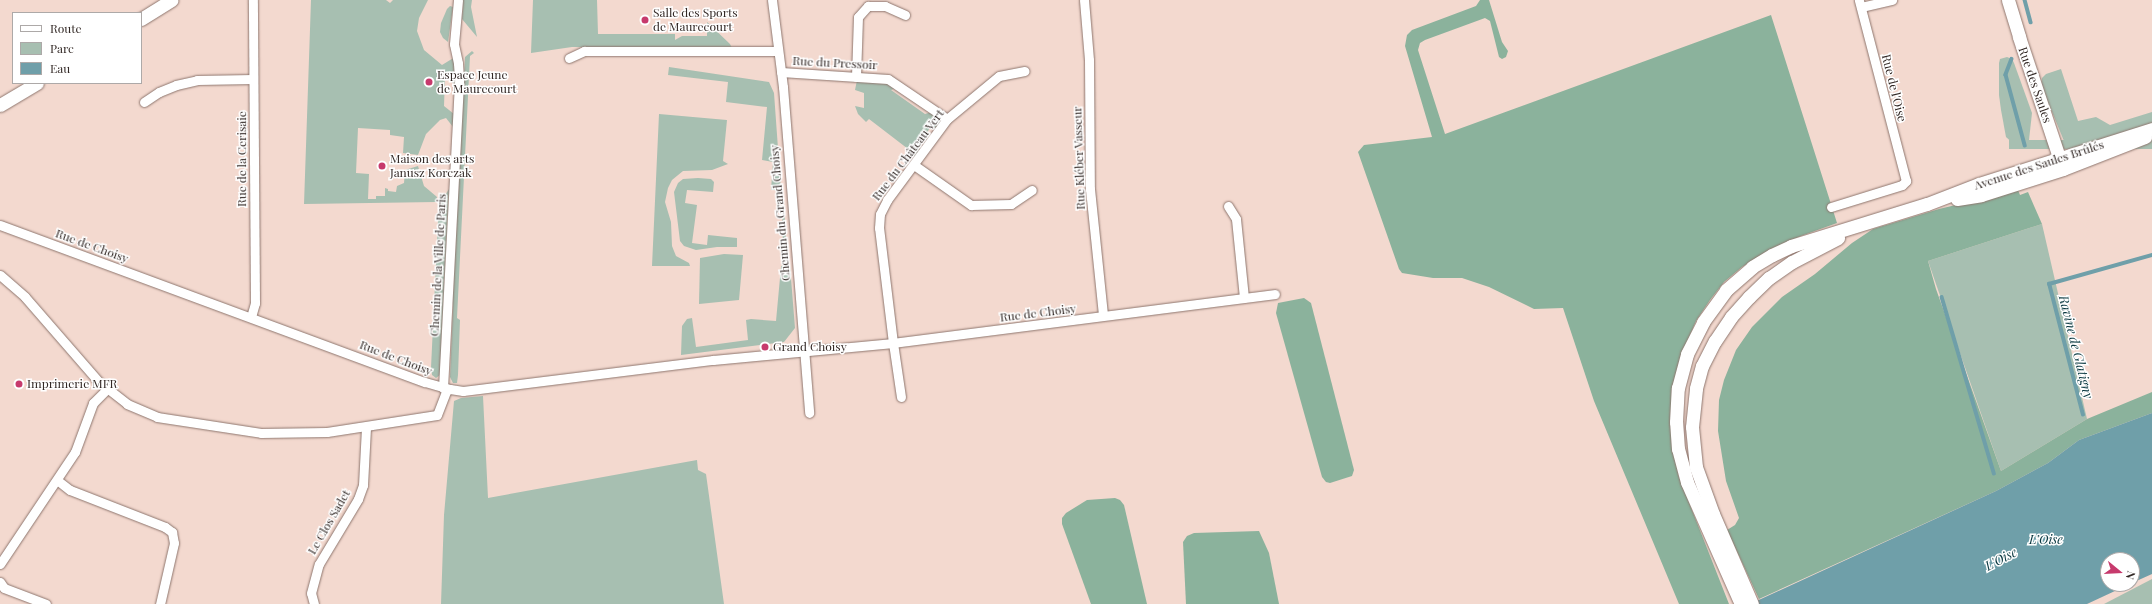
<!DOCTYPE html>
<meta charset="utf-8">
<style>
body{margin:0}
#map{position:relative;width:2152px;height:604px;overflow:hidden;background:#f3d9cf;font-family:"Playfair Display",serif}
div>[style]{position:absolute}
.green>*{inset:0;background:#a7bfb1;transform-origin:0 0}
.forest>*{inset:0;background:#8bb29c}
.water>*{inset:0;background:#6f9fa9}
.stream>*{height:3.5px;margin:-1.75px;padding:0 1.75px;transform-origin:1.75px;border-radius:1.75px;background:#6f9fa9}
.roads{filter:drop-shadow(0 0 1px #8e766e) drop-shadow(0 0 1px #8e766e)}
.street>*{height:9px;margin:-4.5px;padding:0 4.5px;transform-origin:4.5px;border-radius:4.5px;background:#fff}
.secondary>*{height:13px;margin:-6.5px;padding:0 6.5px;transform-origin:6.5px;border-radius:6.5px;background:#fff}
.dots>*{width:11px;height:11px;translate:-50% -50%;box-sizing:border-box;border:2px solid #fff;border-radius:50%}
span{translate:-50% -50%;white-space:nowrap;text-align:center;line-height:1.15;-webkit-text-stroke:3px #fff;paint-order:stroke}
.poi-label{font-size:12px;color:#322825}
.left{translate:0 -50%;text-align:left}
.street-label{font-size:12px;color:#322825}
.water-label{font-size:13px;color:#093840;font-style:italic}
.legend{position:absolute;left:12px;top:12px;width:130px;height:72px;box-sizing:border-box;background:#fff;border:1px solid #ada9a8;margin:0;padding:5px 7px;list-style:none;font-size:12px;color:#322825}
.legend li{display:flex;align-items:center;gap:8px;height:20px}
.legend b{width:20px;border:1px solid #ada9a8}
.north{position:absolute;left:2100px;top:552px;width:40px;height:40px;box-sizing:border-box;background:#fff;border:1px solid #ada9a8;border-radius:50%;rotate:108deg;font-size:11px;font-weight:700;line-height:16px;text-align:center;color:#322825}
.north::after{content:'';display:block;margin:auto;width:14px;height:18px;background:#c73a6d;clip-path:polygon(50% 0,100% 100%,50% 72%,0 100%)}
</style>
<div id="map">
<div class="green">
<i style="clip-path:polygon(311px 0,386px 0,390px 3px,393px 0,428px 0,419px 18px,417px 31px,424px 50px,442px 65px,455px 57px,456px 85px,445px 77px,444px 106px,454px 114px,453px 127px,446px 118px,440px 120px,426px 134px,418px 155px,403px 153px,404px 137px,390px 135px,390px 130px,358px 128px,356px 173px,369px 174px,368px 199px,376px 199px,376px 196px,385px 196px,385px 188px,388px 189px,388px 191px,396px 192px,397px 186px,404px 183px,405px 170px,418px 166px,424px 186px,437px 197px,436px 202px,304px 204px)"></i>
<i style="clip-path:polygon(463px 0,472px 0,471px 7px,477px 37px,462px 19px)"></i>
<i style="clip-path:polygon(533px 0,597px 0,598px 34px,675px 34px,675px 40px,682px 36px,707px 36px,707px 22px,730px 44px,732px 48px,572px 47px,531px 53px)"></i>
<i style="clip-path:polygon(450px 6px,453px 7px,448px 42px,443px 38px,440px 32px,441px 23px,447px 9px)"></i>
<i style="clip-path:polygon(472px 51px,474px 53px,470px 56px,457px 318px,460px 320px,458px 375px,457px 383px,453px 383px,450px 377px,453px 305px,450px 299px,451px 294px,453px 293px,465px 57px)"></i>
<i style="clip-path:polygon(2007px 57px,2012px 59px,2014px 63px,2032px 113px,2029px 140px,2024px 148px,2017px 147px,2006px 137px,2001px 110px,1999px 95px,1999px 63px,2000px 59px)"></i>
<i style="clip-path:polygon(669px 67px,769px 82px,774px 93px,781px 190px,771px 190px,773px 162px,762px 160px,767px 107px,726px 102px,728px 82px,668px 75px)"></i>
<i style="clip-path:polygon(2061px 69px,2078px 121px,2096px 117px,2110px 125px,2152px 112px,2152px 124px,2076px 147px,2070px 145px,2064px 141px,2041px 85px,2042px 78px,2046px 74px)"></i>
<i style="clip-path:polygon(857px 80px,881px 82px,901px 86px,891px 90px,925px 114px,935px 111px,943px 120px,936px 134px,932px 125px,918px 146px,922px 154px,915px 157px,910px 155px,912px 152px,869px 119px,866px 122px,858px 114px,855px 106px,864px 108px,864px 93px,855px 90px)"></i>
<i style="clip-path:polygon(659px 114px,727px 120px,723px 161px,728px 164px,712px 170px,683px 171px,672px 180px,668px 188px,665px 202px,671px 222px,672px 246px,676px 256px,689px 263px,690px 266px,652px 266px)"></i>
<i style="left:2152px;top:140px;width:9px;height:143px;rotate:90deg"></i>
<i style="clip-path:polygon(698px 178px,711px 179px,714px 182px,713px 192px,687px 190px,685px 203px,697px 205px,692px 243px,707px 245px,708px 235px,737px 238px,737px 247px,717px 247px,696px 250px,684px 246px,680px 241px,674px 192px,678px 183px,683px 179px)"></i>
<i style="clip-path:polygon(449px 189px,440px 375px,436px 378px,432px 375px,431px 368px,439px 199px,444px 197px)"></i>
<i style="clip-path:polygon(782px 206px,784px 206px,787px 253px,783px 253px)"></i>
<i style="clip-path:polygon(2042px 224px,2087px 419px,2001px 471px,1928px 261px)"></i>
<i style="clip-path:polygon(724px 254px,743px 255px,739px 300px,699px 304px,700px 258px)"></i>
<i style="clip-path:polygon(786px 265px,790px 266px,795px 328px,784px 342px,681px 355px,682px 326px,687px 319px,692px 318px,696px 347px,748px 340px,746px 320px,751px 319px,776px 321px,781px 267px,781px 266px)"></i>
<i style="clip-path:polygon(483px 396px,488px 498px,697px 460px,698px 470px,706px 474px,724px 604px,441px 604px,444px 515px,454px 401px,461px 398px)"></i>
<i style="clip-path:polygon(2152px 579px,2152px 604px,2104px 604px)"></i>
</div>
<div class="forest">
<i style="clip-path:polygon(1480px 0,1489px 0,1502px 42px,1508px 51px,1506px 57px,1502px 59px,1499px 57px,1490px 21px,1485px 18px,1425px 40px,1420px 43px,1418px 50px,1445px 134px,1771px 15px,1837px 223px,1801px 236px,1764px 253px,1742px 267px,1724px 282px,1710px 300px,1696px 321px,1685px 347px,1672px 445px,1679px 477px,1729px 604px,1679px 604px,1594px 401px,1563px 308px,1534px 309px,1489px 287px,1462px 278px,1433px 278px,1402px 273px,1399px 269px,1358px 152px,1364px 145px,1432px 137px,1405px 46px,1407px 35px,1412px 30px,1476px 6px)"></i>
<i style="clip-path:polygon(2018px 190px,2020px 195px,2028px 192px,2042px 224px,1928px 261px,1936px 289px,2001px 471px,2087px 419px,2152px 392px,2152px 413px,2079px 440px,2048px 463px,1996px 491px,1759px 599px,1727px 530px,1735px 525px,1739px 518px,1726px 481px,1718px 431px,1719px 400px,1724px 380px,1736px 350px,1752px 327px,1782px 297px,1815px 274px,1852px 243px,1873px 229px,1939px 209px)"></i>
<i style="clip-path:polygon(1304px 298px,1311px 303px,1354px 470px,1352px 476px,1330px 483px,1326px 482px,1322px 477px,1276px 313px,1278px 303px)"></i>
<i style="clip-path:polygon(1115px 498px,1120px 500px,1124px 505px,1147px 604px,1091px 604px,1062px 524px,1062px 518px,1066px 513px,1087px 500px)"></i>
<i style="clip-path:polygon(1259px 531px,1269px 553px,1279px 604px,1186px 604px,1183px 542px,1187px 536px,1194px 533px)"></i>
</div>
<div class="water">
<i style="clip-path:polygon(2152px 413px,2152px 574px,2132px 583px,2132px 560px,2108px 560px,2108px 584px,2130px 584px,2087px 604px,1750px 604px,1996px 491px,2048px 463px,2079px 440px)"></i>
</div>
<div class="stream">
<i style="left:2025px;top:0;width:23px;rotate:75deg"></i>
<i style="left:2012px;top:59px;width:17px;rotate:111deg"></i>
<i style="left:2006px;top:75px;width:73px;rotate:74.8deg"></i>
<i style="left:1942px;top:297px;width:184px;rotate:73.5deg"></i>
<i style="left:2083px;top:415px;width:135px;rotate:-104.5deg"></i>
<i style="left:2049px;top:284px;width:107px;rotate:-15.7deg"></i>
</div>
<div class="roads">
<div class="street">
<i style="left:772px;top:0;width:88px;rotate:82.8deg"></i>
<i style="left:783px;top:87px;width:327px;rotate:85.4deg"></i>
<i style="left:1084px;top:0;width:60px;rotate:85.2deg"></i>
<i style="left:1089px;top:60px;width:129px;rotate:89.6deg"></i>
<i style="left:1090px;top:189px;width:127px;rotate:84.1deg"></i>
<i style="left:1861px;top:7px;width:32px;rotate:-13deg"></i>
<i style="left:569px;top:58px;width:17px;rotate:-25deg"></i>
<i style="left:584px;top:51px;width:194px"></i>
<i style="left:781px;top:72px;width:107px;rotate:3.7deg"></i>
<i style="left:888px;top:79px;width:71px;rotate:34.1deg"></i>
<i style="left:856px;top:77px;width:60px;rotate:-88.1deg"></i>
<i style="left:858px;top:17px;width:15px;rotate:-48deg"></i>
<i style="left:868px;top:6px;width:17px"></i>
<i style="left:885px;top:6px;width:22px;rotate:24deg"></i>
<i style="left:144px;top:102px;width:18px;rotate:-34deg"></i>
<i style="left:159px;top:92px;width:18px;rotate:-22deg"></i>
<i style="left:176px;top:85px;width:22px;rotate:-13deg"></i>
<i style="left:197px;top:80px;width:56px;rotate:-1deg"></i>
<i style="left:914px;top:165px;width:70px;rotate:35.1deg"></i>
<i style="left:971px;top:205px;width:40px;rotate:-1.4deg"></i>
<i style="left:1011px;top:204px;width:25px;rotate:-34deg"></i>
<i style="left:1228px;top:206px;width:15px;rotate:58deg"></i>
<i style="left:1236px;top:219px;width:79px;rotate:84.2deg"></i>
<i style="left:1831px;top:207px;width:74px;rotate:-17.2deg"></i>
<i style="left:1902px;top:185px;width:6px;rotate:-45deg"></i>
<i style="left:1906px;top:181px;width:187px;rotate:-104.6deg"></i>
<i style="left:0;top:225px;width:453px;rotate:20.3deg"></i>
<i style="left:425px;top:382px;width:26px;rotate:16deg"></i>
<i style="left:450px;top:389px;width:13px;rotate:9deg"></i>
<i style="left:463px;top:391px;width:252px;rotate:-7.1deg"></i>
<i style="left:713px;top:360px;width:181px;rotate:-5.4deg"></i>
<i style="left:893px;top:343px;width:385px;rotate:-7.3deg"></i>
<i style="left:0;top:275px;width:33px;rotate:41deg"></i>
<i style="left:25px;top:297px;width:111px;rotate:49deg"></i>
<i style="left:98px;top:381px;width:37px;rotate:38deg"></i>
<i style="left:127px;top:404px;width:33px;rotate:23deg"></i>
<i style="left:157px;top:417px;width:105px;rotate:8.7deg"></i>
<i style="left:261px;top:433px;width:66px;rotate:-0.9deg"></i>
<i style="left:327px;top:432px;width:111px;rotate:-8.8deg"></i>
<i style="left:437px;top:415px;width:28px;rotate:-69deg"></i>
<i style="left:251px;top:317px;width:15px;rotate:-74deg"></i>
<i style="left:255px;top:303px;width:303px;rotate:-90.4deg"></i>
<i style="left:443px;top:388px;width:310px;rotate:-87deg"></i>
<i style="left:459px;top:78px;width:15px;rotate:-94deg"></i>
<i style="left:458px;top:63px;width:19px;rotate:-102deg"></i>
<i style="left:454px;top:44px;width:44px;rotate:-84.8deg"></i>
<i style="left:901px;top:397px;width:55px;rotate:-98.4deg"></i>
<i style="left:893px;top:343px;width:116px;rotate:-96.9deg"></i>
<i style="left:879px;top:228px;width:14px;rotate:-86deg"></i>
<i style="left:880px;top:214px;width:16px;rotate:-63deg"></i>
<i style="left:887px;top:200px;width:101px;rotate:-53.5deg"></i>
<i style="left:947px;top:119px;width:67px;rotate:-39.6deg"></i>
<i style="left:999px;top:76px;width:26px;rotate:-11deg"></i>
<i style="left:57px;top:480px;width:16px;rotate:38deg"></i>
<i style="left:70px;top:490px;width:102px;rotate:21.3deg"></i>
<i style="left:165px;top:527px;width:9px;rotate:36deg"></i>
<i style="left:172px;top:532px;width:11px;rotate:80deg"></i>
<i style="left:174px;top:543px;width:63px;rotate:102.9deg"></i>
<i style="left:0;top:564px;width:135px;rotate:-56.2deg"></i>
<i style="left:75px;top:452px;width:52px;rotate:-69.8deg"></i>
<i style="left:93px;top:403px;width:20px;rotate:-45deg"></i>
<i style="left:0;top:582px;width:7px;rotate:56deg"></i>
<i style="left:4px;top:588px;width:45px;rotate:20.9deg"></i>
<i style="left:314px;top:604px;width:11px;rotate:-105deg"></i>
<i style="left:311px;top:593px;width:30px;rotate:-75deg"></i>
<i style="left:319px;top:564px;width:76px;rotate:-59deg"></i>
<i style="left:358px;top:499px;width:15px;rotate:-70deg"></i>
<i style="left:363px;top:485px;width:57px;rotate:-87deg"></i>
</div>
<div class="secondary">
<i style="left:2008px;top:0;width:39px;rotate:73deg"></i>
<i style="left:2019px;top:37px;width:136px;rotate:71.6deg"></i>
<i style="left:141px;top:19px;width:36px;rotate:-32deg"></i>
<i style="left:0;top:105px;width:43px;rotate:-30.7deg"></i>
<i style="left:1957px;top:199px;width:24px;rotate:-9deg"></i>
<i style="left:1981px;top:195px;width:86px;rotate:-17.6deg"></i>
<i style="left:2063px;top:169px;width:88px;rotate:-21.3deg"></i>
<i style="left:1741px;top:604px;width:133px;rotate:-113.9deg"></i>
<i style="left:1687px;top:482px;width:34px;rotate:-105deg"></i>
<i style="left:1678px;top:449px;width:27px;rotate:-94deg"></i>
<i style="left:1676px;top:422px;width:34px;rotate:-87deg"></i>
<i style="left:1678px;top:388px;width:35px;rotate:-75deg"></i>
<i style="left:1687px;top:354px;width:36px;rotate:-63deg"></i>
<i style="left:1703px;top:322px;width:39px;rotate:-54deg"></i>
<i style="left:1726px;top:290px;width:35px;rotate:-41deg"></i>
<i style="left:1752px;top:267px;width:23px;rotate:-31deg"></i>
<i style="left:1772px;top:255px;width:21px;rotate:-25deg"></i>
<i style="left:1791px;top:246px;width:142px;rotate:-17.2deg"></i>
<i style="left:1927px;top:204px;width:56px;rotate:-21deg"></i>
<i style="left:1979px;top:184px;width:182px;rotate:-17.6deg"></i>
<i style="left:1752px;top:604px;width:98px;rotate:-113.4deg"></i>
<i style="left:1713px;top:514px;width:50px;rotate:-109.9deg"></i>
<i style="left:1696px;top:467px;width:40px;rotate:-95.7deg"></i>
<i style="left:1692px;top:427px;width:39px;rotate:-84deg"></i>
<i style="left:1696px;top:388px;width:23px;rotate:-75deg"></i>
<i style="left:1702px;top:366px;width:28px;rotate:-63deg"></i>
<i style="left:1715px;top:341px;width:29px;rotate:-56deg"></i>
<i style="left:1731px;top:317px;width:27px;rotate:-48deg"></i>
<i style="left:1749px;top:297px;width:28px;rotate:-44deg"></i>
<i style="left:1769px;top:278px;width:28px;rotate:-35deg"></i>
<i style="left:1792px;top:262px;width:52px;rotate:-27.6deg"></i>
</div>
</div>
<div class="dots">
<i style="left:645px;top:20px;background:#c73a6d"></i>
<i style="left:429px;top:82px;background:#c73a6d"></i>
<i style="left:382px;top:166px;background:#c73a6d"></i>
<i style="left:765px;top:347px;background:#c73a6d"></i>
<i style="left:19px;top:384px;background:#c73a6d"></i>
</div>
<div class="poi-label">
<span class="left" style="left:653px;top:20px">Salle des Sports<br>de Maurecourt</span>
<span class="left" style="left:437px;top:82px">Espace Jeune<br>de Maurecourt</span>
<span class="left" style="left:390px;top:166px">Maison des arts<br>Janusz Korczak</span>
<span class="left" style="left:773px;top:347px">Grand Choisy</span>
<span class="left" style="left:27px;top:384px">Imprimerie MFR</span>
</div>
<div class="street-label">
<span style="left:835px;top:63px;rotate:3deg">Rue du Pressoir</span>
<span style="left:2035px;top:85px;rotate:71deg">Rue des Saules</span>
<span style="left:1894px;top:88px;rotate:76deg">Rue de l'Oise</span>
<span style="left:908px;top:155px;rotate:-53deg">Rue du Château Vert</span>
<span style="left:1079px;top:158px;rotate:-92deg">Rue Kléber Vasseur</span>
<span style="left:242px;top:159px;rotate:-90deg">Rue de la Cerisaie</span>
<span style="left:2039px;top:165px;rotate:-18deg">Avenue des Saules Brûlés</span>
<span style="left:780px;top:213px;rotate:-95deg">Chemin du Grand Choisy</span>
<span style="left:92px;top:246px;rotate:20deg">Rue de Choisy</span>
<span style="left:438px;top:265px;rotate:-87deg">Chemin de la Ville de Paris</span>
<span style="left:1038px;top:313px;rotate:-7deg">Rue de Choisy</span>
<span style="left:396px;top:358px;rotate:21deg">Rue de Choisy</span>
<span style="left:329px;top:522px;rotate:-60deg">Le Clos Sadet</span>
</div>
<div class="water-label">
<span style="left:2076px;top:347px;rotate:76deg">Ravine de Glatigny</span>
<span style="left:2046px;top:539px">L’Oise</span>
<span style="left:2001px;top:559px;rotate:-28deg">L'Oise</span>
</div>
<ul class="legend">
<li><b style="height:5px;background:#fff"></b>Route</li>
<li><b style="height:11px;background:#a7bfb1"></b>Parc</li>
<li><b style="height:11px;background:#6f9fa9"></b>Eau</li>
</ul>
<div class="north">N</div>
</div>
